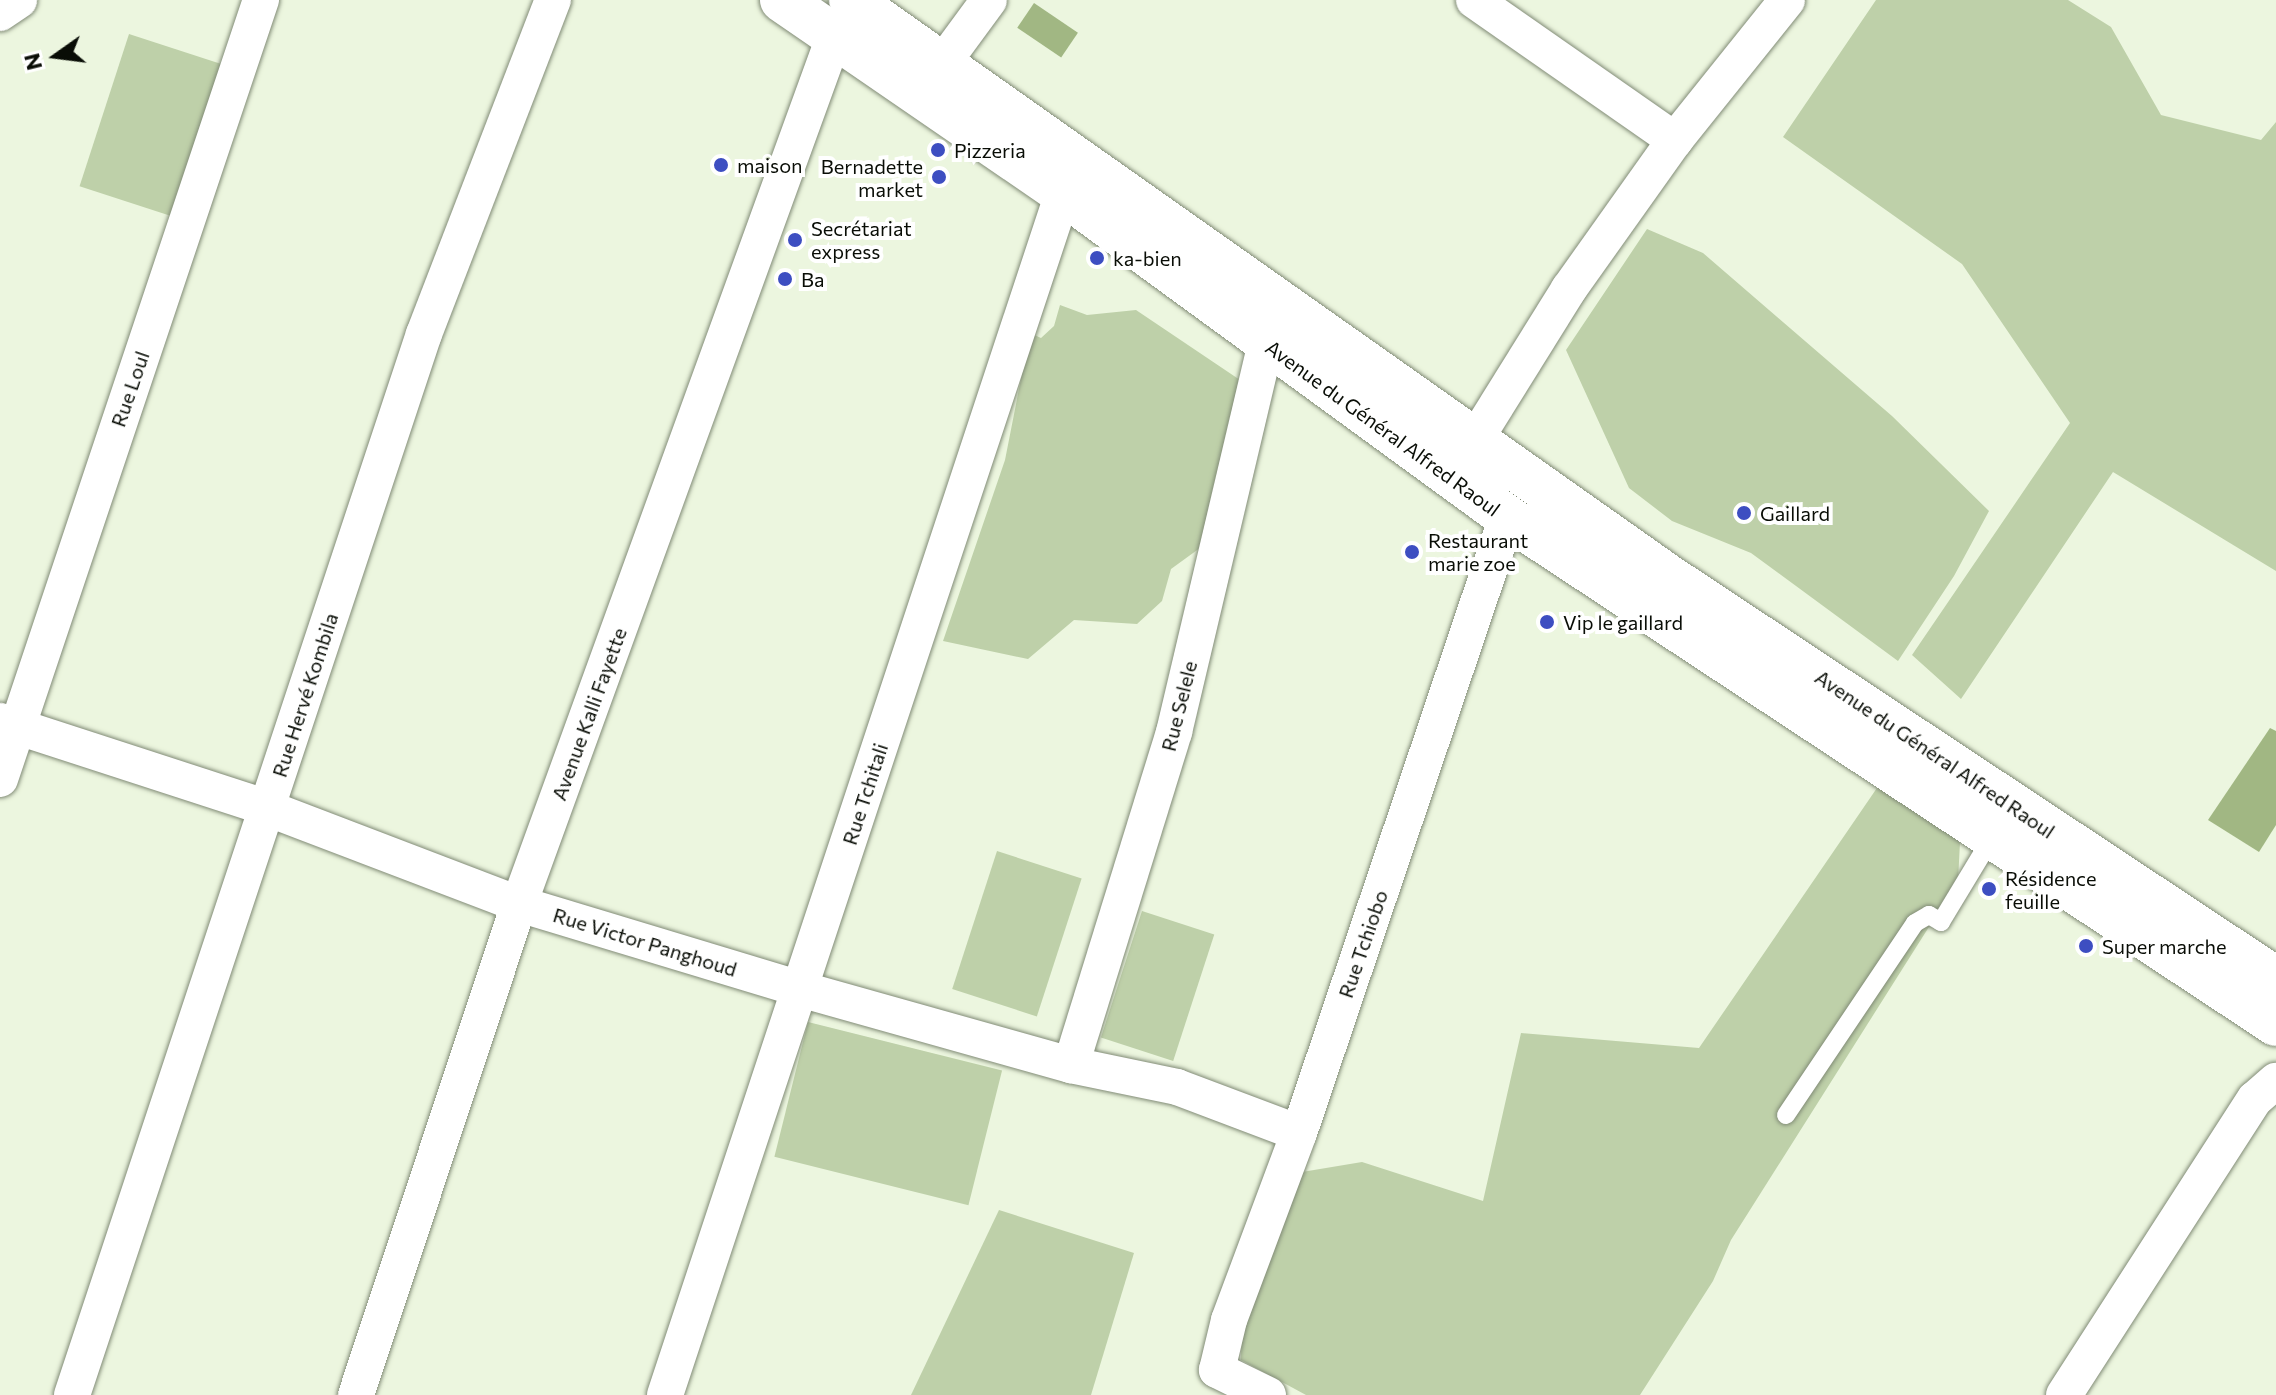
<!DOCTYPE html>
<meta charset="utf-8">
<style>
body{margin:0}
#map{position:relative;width:2276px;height:1395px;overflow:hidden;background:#ecf6df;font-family:Commissioner,sans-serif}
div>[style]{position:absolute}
.green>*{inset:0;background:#bed0a9;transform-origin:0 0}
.water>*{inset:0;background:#a1b783;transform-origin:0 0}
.roads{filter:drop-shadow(0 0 2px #818b76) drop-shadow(0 0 2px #818b76)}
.service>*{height:18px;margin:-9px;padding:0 9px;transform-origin:9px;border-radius:9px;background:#fff}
.minor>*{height:36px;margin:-18px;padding:0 18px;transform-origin:18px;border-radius:18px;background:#fff}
.tertiary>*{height:44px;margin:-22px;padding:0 22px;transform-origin:22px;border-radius:22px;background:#fff}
.dots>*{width:22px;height:22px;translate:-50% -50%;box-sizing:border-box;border:4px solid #fff;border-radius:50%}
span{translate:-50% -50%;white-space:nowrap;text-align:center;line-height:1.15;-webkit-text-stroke:8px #fff;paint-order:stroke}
.poi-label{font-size:20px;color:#090d06}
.left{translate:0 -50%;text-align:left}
.right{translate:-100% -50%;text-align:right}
.street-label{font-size:20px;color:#090d06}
.north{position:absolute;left:16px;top:16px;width:80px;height:80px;-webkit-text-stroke:6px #fff;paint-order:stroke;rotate:256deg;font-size:22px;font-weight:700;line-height:32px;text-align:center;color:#090d06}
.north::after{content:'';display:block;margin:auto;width:28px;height:36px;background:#090d06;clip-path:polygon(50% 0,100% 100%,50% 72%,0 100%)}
</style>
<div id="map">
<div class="green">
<i style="clip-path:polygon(1876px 0,2068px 0,2111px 27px,2161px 115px,2261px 140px,2276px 122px,2276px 571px,2113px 472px,1961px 699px,1912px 655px,2070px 423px,1962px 264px,1783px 137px)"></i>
<i style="left:129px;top:34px;width:101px;height:160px;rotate:18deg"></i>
<i style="clip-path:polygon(1647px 229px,1703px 253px,1892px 416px,1989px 511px,1954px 576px,1898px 661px,1751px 553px,1672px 521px,1629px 488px,1566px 350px)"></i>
<i style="clip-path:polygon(1060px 305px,1087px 315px,1136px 310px,1240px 380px,1211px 540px,1171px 569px,1162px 601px,1137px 624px,1074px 620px,1028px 659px,943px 641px,1005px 460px,1030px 333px,1041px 338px,1054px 326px)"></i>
<i style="clip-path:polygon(1879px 785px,1960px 842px,1958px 881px,1731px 1240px,1713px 1281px,1640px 1395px,1306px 1395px,1241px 1360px,1242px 1312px,1296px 1173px,1362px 1162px,1483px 1201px,1521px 1033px,1699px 1048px)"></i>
<i style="left:997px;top:851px;width:89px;height:145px;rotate:18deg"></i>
<i style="left:1142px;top:911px;width:76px;height:133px;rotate:18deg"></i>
<i style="left:808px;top:1022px;width:200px;height:139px;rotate:14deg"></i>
<i style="clip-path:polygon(999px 1210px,1134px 1253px,1091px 1395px,911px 1395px)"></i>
</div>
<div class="water">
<i style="left:1034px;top:3px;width:53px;height:30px;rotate:34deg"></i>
<i style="clip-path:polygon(2270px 728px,2276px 731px,2276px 825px,2259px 852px,2208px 820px)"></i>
</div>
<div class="roads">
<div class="service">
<i style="left:1786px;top:1115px;width:231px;rotate:-56.1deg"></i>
<i style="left:1915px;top:923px;width:16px;rotate:-30deg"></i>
<i style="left:1929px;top:915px;width:14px;rotate:30deg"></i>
<i style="left:1941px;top:922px;width:97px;rotate:-58.9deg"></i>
</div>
<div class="minor">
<i style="left:1474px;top:0;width:245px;rotate:34.9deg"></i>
<i style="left:0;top:13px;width:23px;rotate:-34deg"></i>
<i style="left:942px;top:64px;width:79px;rotate:-53.7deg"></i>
<i style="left:1475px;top:440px;width:178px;rotate:-58.1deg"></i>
<i style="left:1569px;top:289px;width:183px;rotate:-54.6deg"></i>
<i style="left:1675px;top:140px;width:179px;rotate:-51.3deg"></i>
<i style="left:0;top:721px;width:281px;rotate:18deg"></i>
<i style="left:267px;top:808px;width:270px;rotate:20.9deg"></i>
<i style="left:519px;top:904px;width:294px;rotate:16.8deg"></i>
<i style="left:800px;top:989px;width:281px;rotate:15.7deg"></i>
<i style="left:1071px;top:1065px;width:108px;rotate:11.7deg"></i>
<i style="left:1177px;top:1087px;width:130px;rotate:20.7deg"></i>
<i style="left:0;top:779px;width:822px;rotate:-71.48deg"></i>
<i style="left:1071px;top:1065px;width:349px;rotate:-72.8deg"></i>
<i style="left:1174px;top:732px;width:401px;rotate:-76.7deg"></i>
<i style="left:72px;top:1395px;width:1118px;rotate:-71.65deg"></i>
<i style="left:424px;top:334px;width:358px;rotate:-68.9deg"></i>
<i style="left:356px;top:1395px;width:517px;rotate:-71.64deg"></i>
<i style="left:519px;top:904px;width:922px;rotate:-70.03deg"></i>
<i style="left:665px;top:1395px;width:1266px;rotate:-71.68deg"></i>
<i style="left:1268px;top:1395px;width:57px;rotate:-153.9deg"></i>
<i style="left:1217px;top:1370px;width:51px;rotate:-76.5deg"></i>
<i style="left:1229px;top:1320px;width:200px;rotate:-69.5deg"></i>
<i style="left:1299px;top:1133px;width:650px;rotate:-71.34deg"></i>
<i style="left:2064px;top:1395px;width:352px;rotate:-57.2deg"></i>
<i style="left:2255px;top:1099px;width:28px;rotate:-41deg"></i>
</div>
<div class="tertiary">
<i style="left:782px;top:0;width:341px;rotate:34.5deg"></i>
<i style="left:1063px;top:193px;width:550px;rotate:36.12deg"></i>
<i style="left:1507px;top:517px;width:921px;rotate:33.4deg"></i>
<i style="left:851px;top:0;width:997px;rotate:35.2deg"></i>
<i style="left:1666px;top:575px;width:732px;rotate:33.52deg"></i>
</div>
</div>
<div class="dots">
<i style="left:938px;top:150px;background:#3d4ec1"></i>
<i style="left:721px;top:165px;background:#3d4ec1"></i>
<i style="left:939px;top:177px;background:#3d4ec1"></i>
<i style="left:795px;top:240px;background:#3d4ec1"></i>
<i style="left:1097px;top:258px;background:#3d4ec1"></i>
<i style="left:785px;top:279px;background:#3d4ec1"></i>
<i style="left:1744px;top:513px;background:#3d4ec1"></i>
<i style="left:1412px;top:552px;background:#3d4ec1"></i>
<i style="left:1547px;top:622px;background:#3d4ec1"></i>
<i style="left:1989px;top:889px;background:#3d4ec1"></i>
<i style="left:2086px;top:946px;background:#3d4ec1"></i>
</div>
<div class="poi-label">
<span class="left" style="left:954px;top:150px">Pizzeria</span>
<span class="left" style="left:737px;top:165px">maison</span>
<span class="right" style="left:923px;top:178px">Bernadette<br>market</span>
<span class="left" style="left:811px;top:240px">Secrétariat<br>express</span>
<span class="left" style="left:1113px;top:258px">ka-bien</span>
<span class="left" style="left:801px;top:279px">Ba</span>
<span class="left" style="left:1760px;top:513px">Gaillard</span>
<span class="left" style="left:1428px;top:552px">Restaurant<br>marie zoe</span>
<span class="left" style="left:1563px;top:622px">Vip le gaillard</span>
<span class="left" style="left:2005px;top:890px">Résidence<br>feuille</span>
<span class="left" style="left:2102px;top:946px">Super marche</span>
</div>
<div class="street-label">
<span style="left:130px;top:389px;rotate:-71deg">Rue Loul</span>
<span style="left:1383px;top:428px;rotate:36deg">Avenue du Général Alfred Raoul</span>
<span style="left:305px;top:695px;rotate:-72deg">Rue Hervé Kombila</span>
<span style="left:1179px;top:706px;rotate:-76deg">Rue Selele</span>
<span style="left:589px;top:714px;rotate:-70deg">Avenue Kalli Fayette</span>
<span style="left:1935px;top:754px;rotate:34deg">Avenue du Général Alfred Raoul</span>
<span style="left:865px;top:794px;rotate:-72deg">Rue Tchitali</span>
<span style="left:645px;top:942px;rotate:17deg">Rue Victor Panghoud</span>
<span style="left:1363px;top:944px;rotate:-71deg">Rue Tchiobo</span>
</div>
<div class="north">N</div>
</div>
